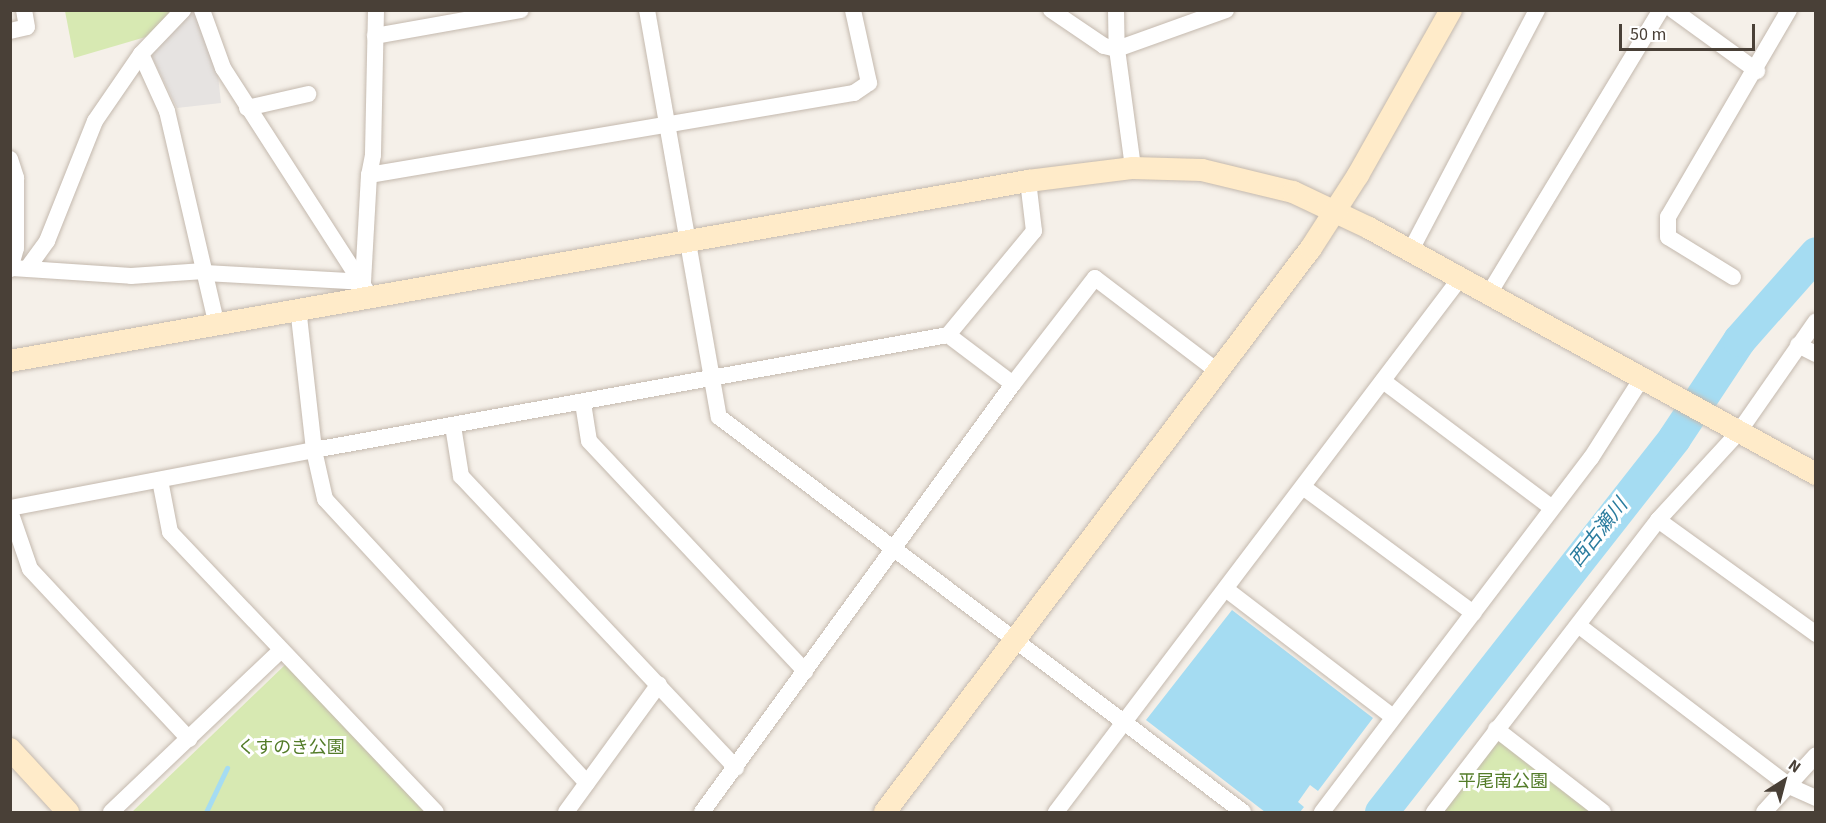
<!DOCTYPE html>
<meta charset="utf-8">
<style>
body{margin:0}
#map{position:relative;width:1826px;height:823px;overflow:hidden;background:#f5f0e9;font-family:"Source Sans 3","Noto Sans JP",sans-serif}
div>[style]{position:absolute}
.green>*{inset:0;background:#d7e9b2}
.parking>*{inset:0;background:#e6e3e1}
.water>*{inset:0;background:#a5dcf2}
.stream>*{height:5px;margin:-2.5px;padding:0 2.5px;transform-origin:2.5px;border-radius:2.5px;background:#a5dcf2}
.river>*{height:33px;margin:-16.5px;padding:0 16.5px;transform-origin:16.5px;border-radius:16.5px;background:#a5dcf2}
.roads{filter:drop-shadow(0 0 2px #c4b9ae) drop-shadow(0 0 2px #c4b9ae)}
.street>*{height:16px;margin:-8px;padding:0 8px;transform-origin:8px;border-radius:8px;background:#fff}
.secondary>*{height:22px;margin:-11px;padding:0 11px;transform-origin:11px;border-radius:11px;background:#ffebc9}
span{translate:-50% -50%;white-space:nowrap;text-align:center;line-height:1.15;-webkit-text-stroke:6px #fff;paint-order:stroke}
.park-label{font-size:18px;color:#537c29}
.water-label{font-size:20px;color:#2a7c9e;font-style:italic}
.frame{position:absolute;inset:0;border:12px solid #494037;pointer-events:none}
.north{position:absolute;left:1754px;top:751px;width:60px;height:60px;-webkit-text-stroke:4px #fff;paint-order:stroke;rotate:36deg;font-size:16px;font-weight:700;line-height:24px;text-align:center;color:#494037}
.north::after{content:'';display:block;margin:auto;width:21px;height:27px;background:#494037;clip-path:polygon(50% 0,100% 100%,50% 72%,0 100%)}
.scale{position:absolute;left:1619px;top:24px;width:136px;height:27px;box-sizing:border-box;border:3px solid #494037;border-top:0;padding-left:8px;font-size:18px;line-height:21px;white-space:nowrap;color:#494037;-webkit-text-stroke:4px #fff;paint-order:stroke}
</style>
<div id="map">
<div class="green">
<i style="clip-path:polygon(65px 11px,171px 11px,149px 36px,74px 58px)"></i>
<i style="clip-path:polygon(287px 663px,437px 812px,132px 812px)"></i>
<i style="clip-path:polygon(1497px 737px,1594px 812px,1441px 812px)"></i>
</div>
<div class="parking">
<i style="clip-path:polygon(196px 11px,216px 57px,221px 103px,177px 108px,152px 57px,152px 50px,186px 12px)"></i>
</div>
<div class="water">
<i style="clip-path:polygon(1232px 610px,1373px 718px,1318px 791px,1310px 785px,1298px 802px,1304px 807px,1300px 812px,1265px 812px,1146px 720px)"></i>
</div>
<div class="stream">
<i style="left:206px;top:812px;width:49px;rotate:-64.5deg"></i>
</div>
<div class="river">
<i style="left:1381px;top:812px;width:475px;rotate:-51.9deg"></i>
<i style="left:1674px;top:438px;width:118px;rotate:-56.4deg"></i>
<i style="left:1739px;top:340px;width:116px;rotate:-48.5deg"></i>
</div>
<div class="roads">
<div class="street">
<i style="left:202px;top:10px;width:62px;rotate:70.1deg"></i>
<i style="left:223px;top:68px;width:271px;rotate:57.2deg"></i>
<i style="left:376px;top:10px;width:145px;rotate:91.2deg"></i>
<i style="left:373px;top:155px;width:20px;rotate:101deg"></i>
<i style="left:369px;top:175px;width:492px;rotate:-9.6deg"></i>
<i style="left:854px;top:93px;width:18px;rotate:-34deg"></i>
<i style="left:869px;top:83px;width:75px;rotate:-102.4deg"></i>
<i style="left:647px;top:10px;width:413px;rotate:80deg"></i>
<i style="left:719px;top:417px;width:656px;rotate:37.01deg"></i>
<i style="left:1051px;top:10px;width:64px;rotate:34.2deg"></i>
<i style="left:1104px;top:46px;width:13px;rotate:13deg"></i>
<i style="left:1117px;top:49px;width:120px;rotate:82.3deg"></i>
<i style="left:1116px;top:10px;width:39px;rotate:89deg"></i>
<i style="left:1117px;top:49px;width:116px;rotate:-19.7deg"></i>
<i style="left:1673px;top:10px;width:104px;rotate:36deg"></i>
<i style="left:10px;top:31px;width:17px;rotate:-13deg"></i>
<i style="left:27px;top:27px;width:17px;rotate:-100deg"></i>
<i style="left:375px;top:36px;width:148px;rotate:-10.1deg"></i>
<i style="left:141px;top:54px;width:63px;rotate:65.5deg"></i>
<i style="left:167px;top:111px;width:217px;rotate:76.9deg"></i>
<i style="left:247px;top:108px;width:63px;rotate:-12.9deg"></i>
<i style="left:10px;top:159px;width:20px;rotate:72deg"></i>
<i style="left:16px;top:178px;width:70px;rotate:90deg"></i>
<i style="left:16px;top:248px;width:22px;rotate:106deg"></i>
<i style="left:1411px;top:250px;width:271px;rotate:-62.3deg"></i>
<i style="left:29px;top:266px;width:31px;rotate:-54deg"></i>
<i style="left:47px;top:241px;width:129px;rotate:-68.2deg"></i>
<i style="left:95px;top:121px;width:81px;rotate:-55.5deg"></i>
<i style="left:141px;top:54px;width:61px;rotate:-46.3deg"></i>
<i style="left:12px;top:268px;width:119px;rotate:3.8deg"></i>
<i style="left:131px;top:276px;width:73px;rotate:-3.9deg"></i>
<i style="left:204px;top:273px;width:159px;rotate:3.2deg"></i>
<i style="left:363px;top:282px;width:107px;rotate:-86.8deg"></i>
<i style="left:1733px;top:277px;width:76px;rotate:-148.4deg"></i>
<i style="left:1668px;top:237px;width:20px;rotate:-90deg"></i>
<i style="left:1668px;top:217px;width:240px;rotate:-59.7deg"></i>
<i style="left:1490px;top:292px;width:330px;rotate:-58.8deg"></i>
<i style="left:948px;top:335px;width:81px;rotate:37deg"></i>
<i style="left:1798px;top:345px;width:20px;rotate:27deg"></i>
<i style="left:1383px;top:381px;width:211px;rotate:36.9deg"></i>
<i style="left:583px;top:403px;width:38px;rotate:81deg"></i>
<i style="left:589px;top:441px;width:316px;rotate:46.8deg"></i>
<i style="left:453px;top:426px;width:51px;rotate:80.9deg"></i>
<i style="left:461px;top:476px;width:401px;rotate:46.7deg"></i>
<i style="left:160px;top:480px;width:53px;rotate:79.1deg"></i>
<i style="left:170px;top:532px;width:386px;rotate:46.5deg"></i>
<i style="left:1303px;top:487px;width:212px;rotate:36.5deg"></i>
<i style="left:10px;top:508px;width:309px;rotate:-10.8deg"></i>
<i style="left:314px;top:450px;width:143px;rotate:-96.4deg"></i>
<i style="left:10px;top:511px;width:61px;rotate:71deg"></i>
<i style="left:30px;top:569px;width:233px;rotate:46.9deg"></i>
<i style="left:1658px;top:520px;width:195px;rotate:35.8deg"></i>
<i style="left:1227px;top:590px;width:209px;rotate:37.4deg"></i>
<i style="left:1578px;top:625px;width:265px;rotate:37.3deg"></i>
<i style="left:1789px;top:786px;width:30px;rotate:24deg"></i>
<i style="left:1496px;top:729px;width:135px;rotate:37.8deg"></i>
<i style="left:587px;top:783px;width:386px;rotate:-132.7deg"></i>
<i style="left:325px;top:499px;width:50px;rotate:-102.7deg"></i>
<i style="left:314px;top:450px;width:644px;rotate:-10.28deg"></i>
<i style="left:948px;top:335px;width:135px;rotate:-50.4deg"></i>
<i style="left:1034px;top:231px;width:50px;rotate:-96.8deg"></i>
<i style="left:111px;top:812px;width:235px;rotate:-43.6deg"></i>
<i style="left:566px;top:812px;width:158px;rotate:-54deg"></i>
<i style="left:702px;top:812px;width:529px;rotate:-54deg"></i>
<i style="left:1013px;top:384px;width:134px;rotate:-52.3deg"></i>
<i style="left:1095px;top:278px;width:153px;rotate:37.3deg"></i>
<i style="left:1056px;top:812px;width:671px;rotate:-52.87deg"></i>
<i style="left:1322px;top:812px;width:445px;rotate:-52.8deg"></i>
<i style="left:1591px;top:458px;width:91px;rotate:-57.5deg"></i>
<i style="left:1434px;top:812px;width:368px;rotate:-52.5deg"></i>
<i style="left:1658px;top:520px;width:118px;rotate:-47.4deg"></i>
<i style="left:1738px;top:433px;width:136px;rotate:-55.1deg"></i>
<i style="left:1764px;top:812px;width:77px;rotate:-47.6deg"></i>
</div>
<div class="secondary">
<i style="left:10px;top:361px;width:1034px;rotate:-10.03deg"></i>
<i style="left:1028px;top:181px;width:106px;rotate:-7.1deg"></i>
<i style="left:1133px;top:168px;width:69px;rotate:1.7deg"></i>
<i style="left:1202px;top:170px;width:94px;rotate:13.6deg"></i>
<i style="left:1293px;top:192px;width:84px;rotate:25.3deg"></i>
<i style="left:1369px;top:228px;width:510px;rotate:28.83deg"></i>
<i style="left:10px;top:749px;width:86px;rotate:47.4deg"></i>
<i style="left:885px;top:812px;width:707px;rotate:-52.94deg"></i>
<i style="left:1311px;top:248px;width:87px;rotate:-57.2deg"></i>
<i style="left:1358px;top:175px;width:189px;rotate:-60.6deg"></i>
</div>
</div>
<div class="park-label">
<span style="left:291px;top:748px">くすのき公園</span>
<span style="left:1503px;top:782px">平尾南公園</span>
</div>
<div class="water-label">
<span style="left:1599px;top:533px;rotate:-52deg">西古瀬川</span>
</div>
<div class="frame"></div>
<div class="north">N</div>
<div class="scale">50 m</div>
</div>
